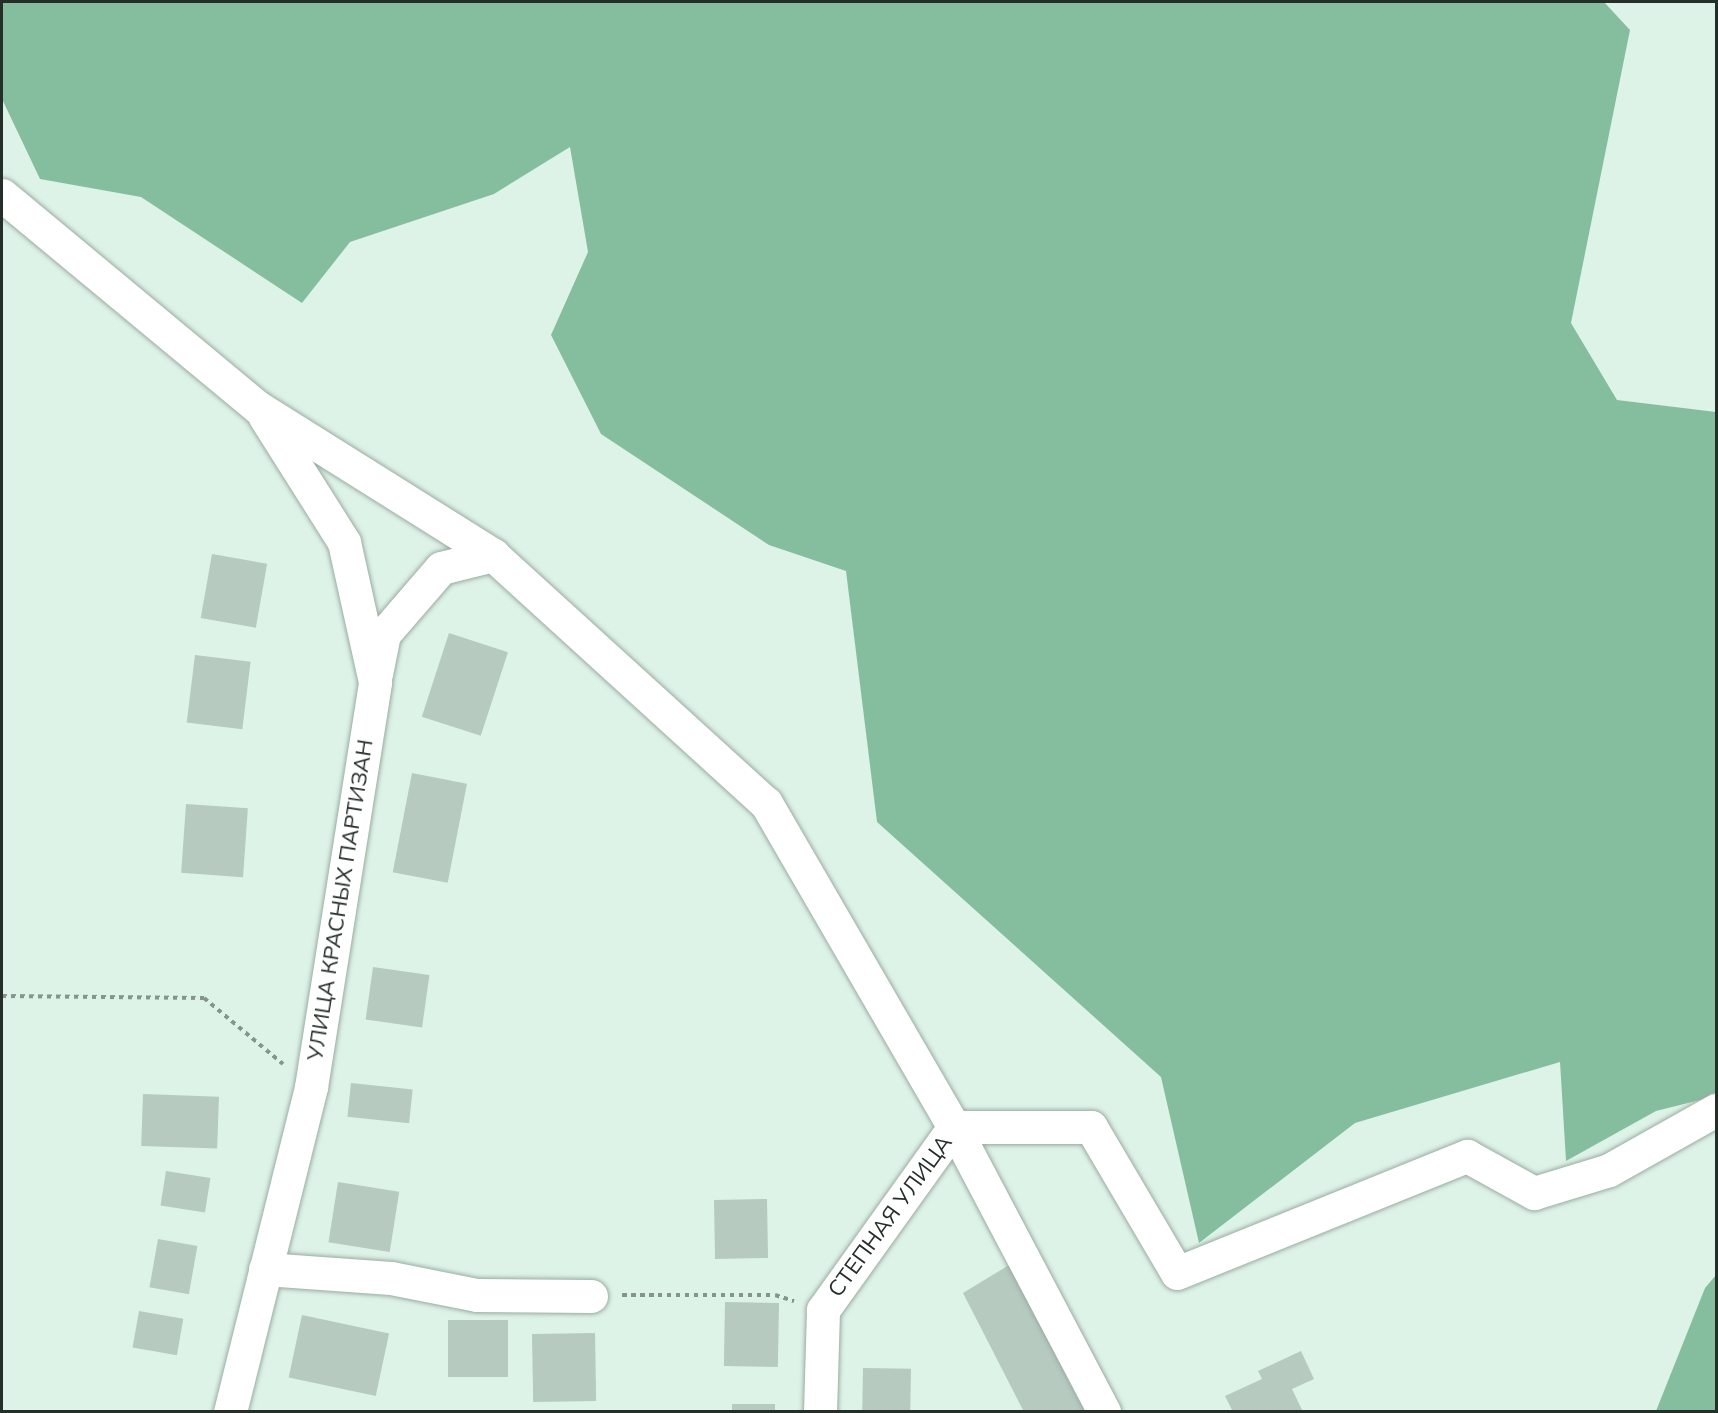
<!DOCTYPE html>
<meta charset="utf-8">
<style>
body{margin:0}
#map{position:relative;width:1718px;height:1413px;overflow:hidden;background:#def3e7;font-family:Mulish,sans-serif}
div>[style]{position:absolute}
.forest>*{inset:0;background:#85be9f}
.building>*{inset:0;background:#b6cabf;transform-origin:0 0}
.path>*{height:4px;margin-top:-2px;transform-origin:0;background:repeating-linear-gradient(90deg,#86958c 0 4.5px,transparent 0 9px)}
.roads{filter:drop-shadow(0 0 2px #99aca1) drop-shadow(0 0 2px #99aca1)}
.minor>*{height:33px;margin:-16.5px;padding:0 16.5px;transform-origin:16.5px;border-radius:16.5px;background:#fff}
span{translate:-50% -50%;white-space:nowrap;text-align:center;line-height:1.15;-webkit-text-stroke:4.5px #fff;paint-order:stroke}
.street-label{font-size:22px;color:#262e29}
.frame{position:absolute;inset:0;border:3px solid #262e29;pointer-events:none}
</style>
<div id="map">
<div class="forest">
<i style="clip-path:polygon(2px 2px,1604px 2px,1630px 30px,1571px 323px,1617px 400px,1716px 412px,1716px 1096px,1656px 1111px,1566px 1161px,1560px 1062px,1355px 1123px,1199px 1243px,1161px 1077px,877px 822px,846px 571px,769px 545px,601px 434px,551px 335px,588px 252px,570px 147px,494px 194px,350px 242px,302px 303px,141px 197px,40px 179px,2px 99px)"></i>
<i style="clip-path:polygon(1716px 1275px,1716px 1411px,1656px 1411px,1705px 1288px)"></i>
</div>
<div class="building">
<i style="left:212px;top:554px;width:56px;height:65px;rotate:10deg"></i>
<i style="left:449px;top:633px;width:62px;height:88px;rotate:18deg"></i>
<i style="left:195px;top:655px;width:56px;height:68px;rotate:7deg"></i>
<i style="left:412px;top:773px;width:56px;height:101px;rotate:11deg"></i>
<i style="left:186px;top:804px;width:62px;height:69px;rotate:4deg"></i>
<i style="left:373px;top:967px;width:57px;height:53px;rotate:8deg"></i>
<i style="left:351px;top:1083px;width:62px;height:34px;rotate:6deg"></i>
<i style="left:143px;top:1094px;width:76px;height:52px;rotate:2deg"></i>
<i style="left:166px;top:1171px;width:45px;height:35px;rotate:9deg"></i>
<i style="left:338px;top:1182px;width:62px;height:61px;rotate:9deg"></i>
<i style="left:767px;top:1199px;width:59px;height:53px;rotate:89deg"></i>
<i style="left:158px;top:1239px;width:40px;height:49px;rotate:10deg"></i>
<i style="clip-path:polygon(1009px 1265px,1085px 1412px,1024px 1412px,963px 1293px)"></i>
<i style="left:725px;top:1302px;width:54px;height:64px;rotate:1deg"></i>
<i style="left:139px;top:1311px;width:45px;height:37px;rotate:10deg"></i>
<i style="left:302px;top:1315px;width:89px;height:64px;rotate:12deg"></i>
<i style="left:508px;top:1320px;width:57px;height:60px;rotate:90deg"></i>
<i style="left:595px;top:1333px;width:68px;height:63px;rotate:89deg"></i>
<i style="clip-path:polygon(1301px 1351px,1314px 1379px,1292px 1389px,1303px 1412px,1233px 1412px,1225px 1396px,1262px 1379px,1258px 1371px)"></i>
<i style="left:863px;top:1368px;width:48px;height:44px;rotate:1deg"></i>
<i style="left:775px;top:1404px;width:8px;height:43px;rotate:90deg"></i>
</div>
<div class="path">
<i style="left:2px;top:996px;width:202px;rotate:0.6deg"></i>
<i style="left:204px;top:998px;width:103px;rotate:39.9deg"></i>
<i style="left:622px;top:1295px;width:153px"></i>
<i style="left:775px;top:1295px;width:20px;rotate:18deg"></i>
</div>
<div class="roads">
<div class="minor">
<i style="left:2px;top:195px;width:334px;rotate:39.7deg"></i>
<i style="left:259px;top:408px;width:276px;rotate:32.1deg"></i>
<i style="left:493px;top:555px;width:369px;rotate:42.3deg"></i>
<i style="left:766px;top:803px;width:375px;rotate:59.9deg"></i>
<i style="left:954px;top:1127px;width:322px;rotate:62.2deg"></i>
<i style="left:376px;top:674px;width:41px;rotate:-78.7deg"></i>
<i style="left:384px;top:634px;width:87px;rotate:-49.2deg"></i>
<i style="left:441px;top:568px;width:54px;rotate:-14deg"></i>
<i style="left:954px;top:1127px;width:137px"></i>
<i style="left:1091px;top:1127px;width:169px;rotate:59.5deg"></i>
<i style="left:1177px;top:1273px;width:313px;rotate:-22deg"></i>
<i style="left:1467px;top:1156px;width:77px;rotate:28.9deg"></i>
<i style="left:1534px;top:1193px;width:78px;rotate:-17deg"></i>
<i style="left:1609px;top:1170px;width:123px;rotate:-29.3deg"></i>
<i style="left:265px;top:1269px;width:126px;rotate:4.1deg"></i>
<i style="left:391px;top:1278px;width:88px;rotate:11.2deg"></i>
<i style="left:477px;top:1295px;width:114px;rotate:0.5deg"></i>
<i style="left:230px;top:1412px;width:335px;rotate:-76deg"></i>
<i style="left:311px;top:1087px;width:410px;rotate:-81deg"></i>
<i style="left:375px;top:682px;width:143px;rotate:-102.5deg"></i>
<i style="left:344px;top:542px;width:148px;rotate:-122.3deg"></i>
<i style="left:820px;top:1412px;width:102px;rotate:-88.3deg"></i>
<i style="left:823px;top:1310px;width:225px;rotate:-54.4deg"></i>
</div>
</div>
<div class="street-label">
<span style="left:340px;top:900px;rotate:-81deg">УЛИЦА КРАСНЫХ ПАРТИЗАН</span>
<span style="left:890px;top:1216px;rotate:-54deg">СТЕПНАЯ УЛИЦА</span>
</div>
<div class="frame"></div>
</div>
